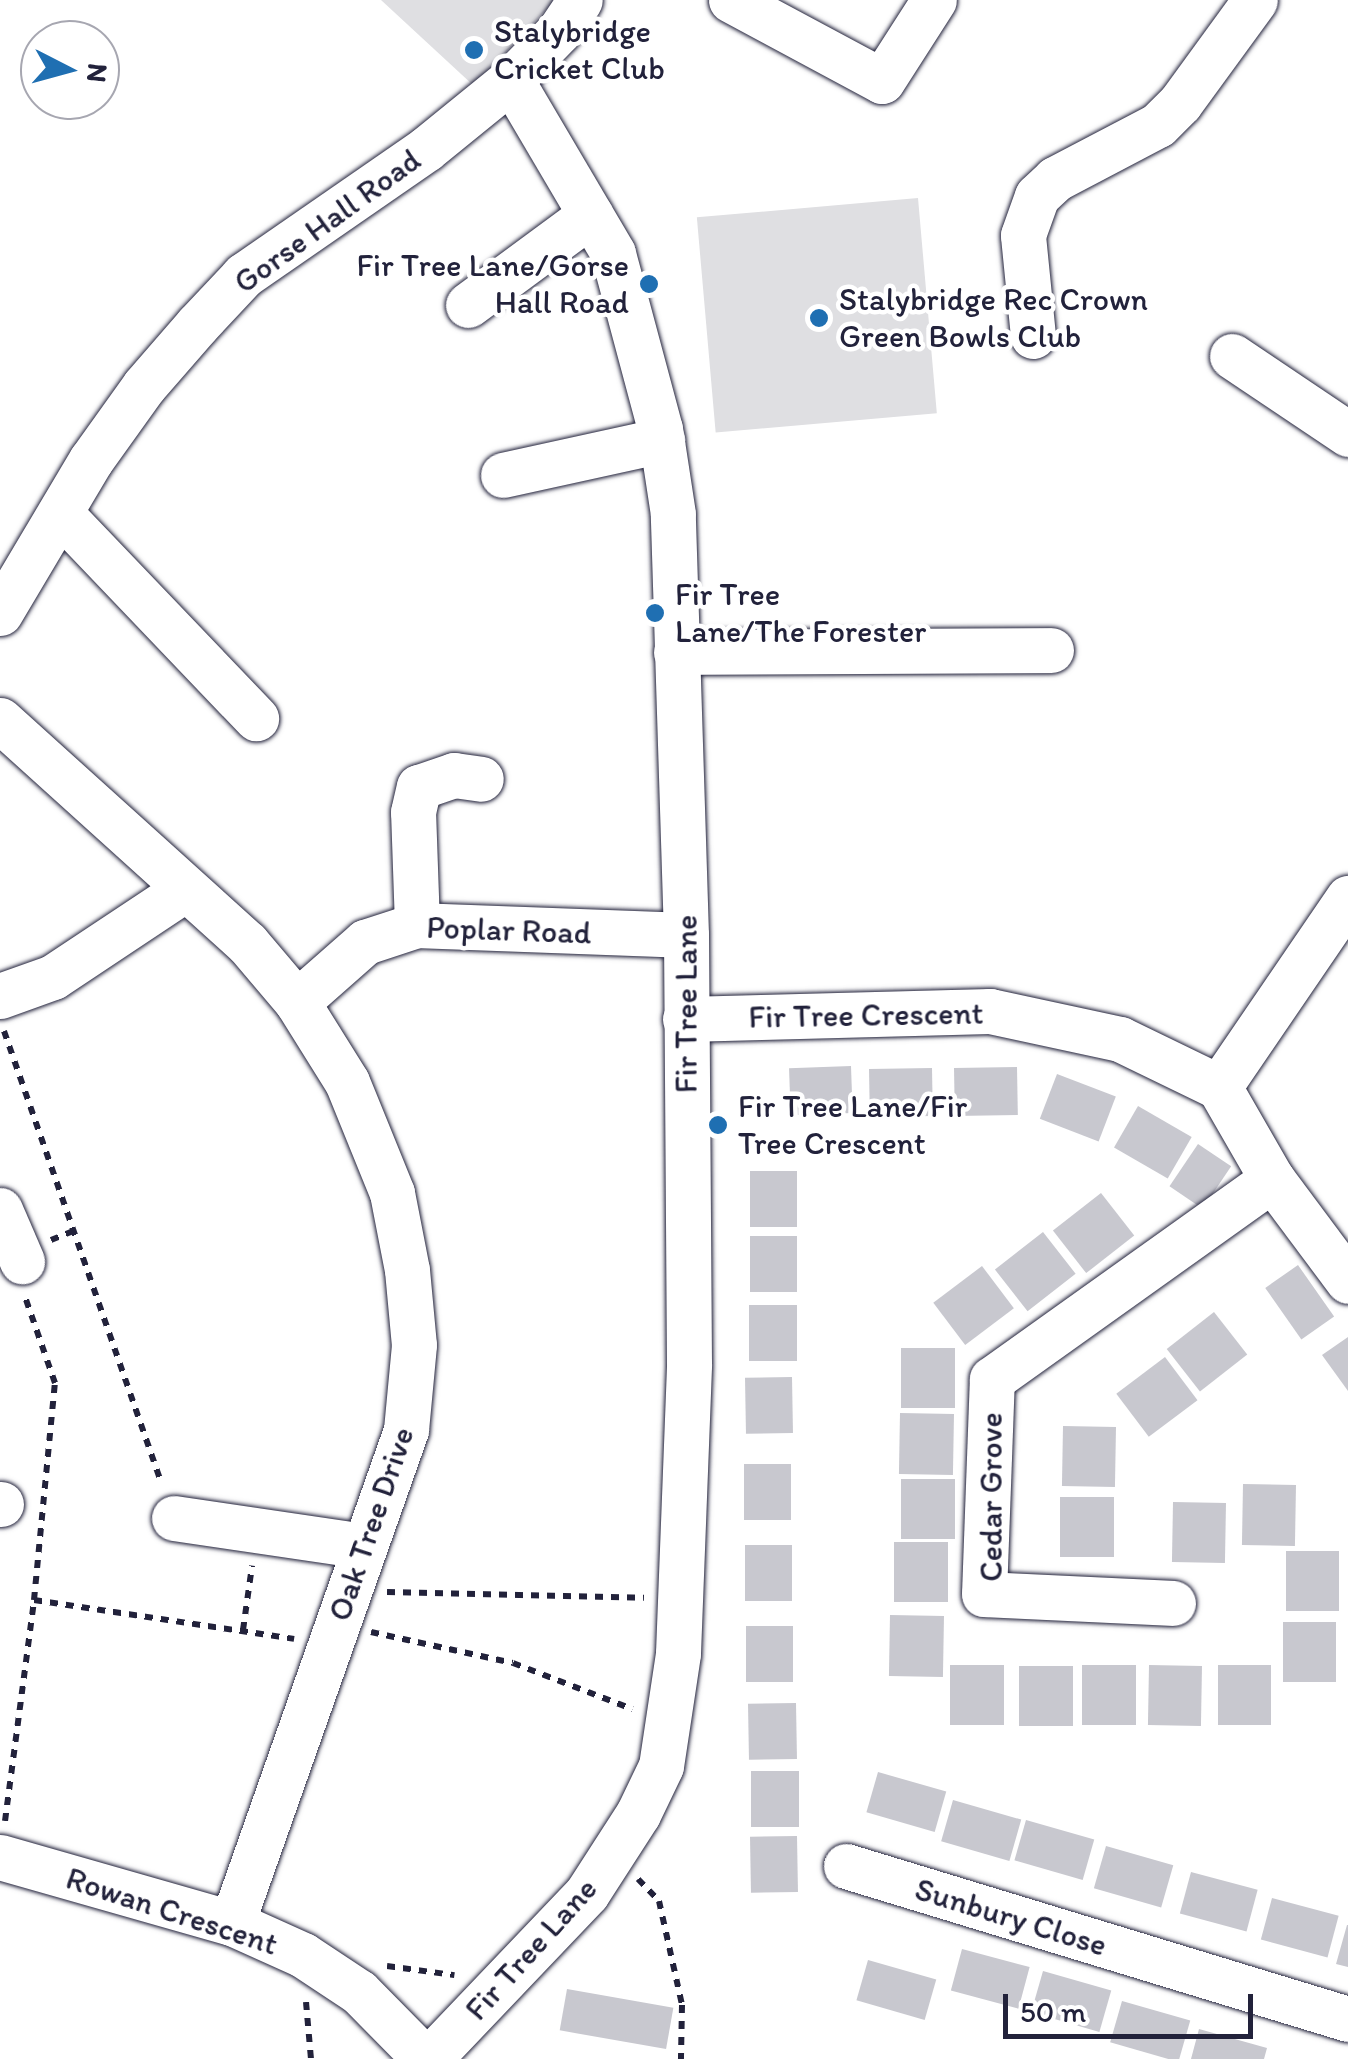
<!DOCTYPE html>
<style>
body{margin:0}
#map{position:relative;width:1348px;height:2059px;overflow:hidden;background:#fff;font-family:Itim,sans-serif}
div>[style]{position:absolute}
.green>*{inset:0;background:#dfdfe2;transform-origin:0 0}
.building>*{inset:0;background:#c8c8cf;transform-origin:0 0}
.path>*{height:6px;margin-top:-3px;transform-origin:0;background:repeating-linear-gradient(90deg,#22223b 0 8px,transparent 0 16px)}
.roads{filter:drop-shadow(0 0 2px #22223b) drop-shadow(0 0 2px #22223b)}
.minor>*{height:45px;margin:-22.5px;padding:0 22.5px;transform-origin:22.5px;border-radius:22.5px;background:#fff}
.dots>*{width:28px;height:28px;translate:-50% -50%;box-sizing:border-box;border:5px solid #fff;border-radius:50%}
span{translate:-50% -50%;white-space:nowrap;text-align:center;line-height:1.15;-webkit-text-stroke:9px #fff;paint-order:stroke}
.poi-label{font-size:32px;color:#22223b}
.left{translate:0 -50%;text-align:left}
.right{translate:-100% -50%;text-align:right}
.street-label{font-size:32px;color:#22223b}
.north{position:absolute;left:20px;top:20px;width:100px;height:100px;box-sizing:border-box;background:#fff;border:2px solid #a7a7b1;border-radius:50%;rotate:96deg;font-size:28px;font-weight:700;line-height:40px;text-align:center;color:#22223b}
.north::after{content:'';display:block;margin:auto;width:35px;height:45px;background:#1f6fb2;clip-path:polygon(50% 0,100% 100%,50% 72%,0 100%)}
.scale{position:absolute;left:1003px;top:1994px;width:250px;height:45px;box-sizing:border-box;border:5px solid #22223b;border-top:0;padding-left:12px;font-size:30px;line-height:35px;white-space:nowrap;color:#22223b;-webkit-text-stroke:8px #fff;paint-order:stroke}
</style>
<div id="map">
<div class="green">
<i style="clip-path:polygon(381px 0,555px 0,474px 86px)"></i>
<i style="left:918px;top:198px;width:216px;height:222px;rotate:85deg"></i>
</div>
<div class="building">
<i style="left:851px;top:1066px;width:47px;height:62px;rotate:88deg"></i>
<i style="left:1017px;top:1067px;width:48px;height:63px;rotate:89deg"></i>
<i style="left:932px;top:1068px;width:48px;height:63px;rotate:89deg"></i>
<i style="left:1057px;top:1074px;width:63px;height:48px;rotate:21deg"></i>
<i style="left:1138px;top:1106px;width:62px;height:48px;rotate:30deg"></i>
<i style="left:1198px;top:1144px;width:40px;height:51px;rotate:34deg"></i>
<i style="left:750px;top:1171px;width:47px;height:56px"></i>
<i style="left:1101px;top:1193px;width:54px;height:61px;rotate:52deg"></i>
<i style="left:1043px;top:1232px;width:53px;height:61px;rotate:52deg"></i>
<i style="left:750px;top:1236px;width:47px;height:56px"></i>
<i style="left:1298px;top:1265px;width:63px;height:40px;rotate:55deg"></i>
<i style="left:982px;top:1266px;width:53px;height:61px;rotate:53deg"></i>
<i style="left:749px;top:1305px;width:48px;height:56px"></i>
<i style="left:1214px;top:1312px;width:54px;height:60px;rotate:52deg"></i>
<i style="clip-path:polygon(1348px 1337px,1348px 1391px,1322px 1355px)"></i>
<i style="left:901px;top:1348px;width:54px;height:60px"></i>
<i style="left:1165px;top:1357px;width:54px;height:61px;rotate:53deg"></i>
<i style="left:792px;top:1377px;width:56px;height:47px;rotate:89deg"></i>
<i style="left:900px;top:1413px;width:54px;height:61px;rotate:1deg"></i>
<i style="left:1063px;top:1426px;width:53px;height:60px;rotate:1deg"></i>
<i style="left:744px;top:1464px;width:47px;height:56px"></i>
<i style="left:901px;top:1479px;width:54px;height:60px"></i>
<i style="left:1243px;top:1484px;width:53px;height:61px;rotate:1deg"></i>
<i style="left:1060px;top:1497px;width:54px;height:60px"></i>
<i style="left:1173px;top:1502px;width:53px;height:60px;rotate:1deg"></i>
<i style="left:894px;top:1542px;width:54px;height:60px"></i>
<i style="left:745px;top:1545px;width:47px;height:56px"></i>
<i style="left:1286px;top:1551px;width:53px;height:60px"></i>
<i style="left:890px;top:1615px;width:54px;height:61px;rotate:1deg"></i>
<i style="left:1283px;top:1622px;width:53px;height:60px"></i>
<i style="left:746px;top:1626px;width:47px;height:56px"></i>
<i style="left:950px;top:1665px;width:54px;height:60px"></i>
<i style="left:1082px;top:1665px;width:54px;height:60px"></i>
<i style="left:1149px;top:1665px;width:53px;height:60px;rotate:1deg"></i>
<i style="left:1218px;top:1665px;width:53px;height:60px"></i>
<i style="left:1019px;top:1666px;width:54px;height:60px"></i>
<i style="left:796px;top:1703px;width:56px;height:48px;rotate:89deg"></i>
<i style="left:751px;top:1771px;width:48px;height:56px"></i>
<i style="left:878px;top:1772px;width:71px;height:42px;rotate:16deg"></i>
<i style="left:953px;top:1800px;width:71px;height:43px;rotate:16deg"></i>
<i style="left:1026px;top:1820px;width:71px;height:42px;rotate:16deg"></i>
<i style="left:797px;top:1836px;width:56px;height:47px;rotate:89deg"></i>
<i style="left:1106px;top:1846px;width:70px;height:44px;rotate:16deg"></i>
<i style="left:1191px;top:1872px;width:69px;height:43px;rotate:15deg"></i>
<i style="left:1272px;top:1898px;width:69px;height:43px;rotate:15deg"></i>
<i style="clip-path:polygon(1347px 1925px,1348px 1925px,1348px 1967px,1336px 1964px)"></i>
<i style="left:962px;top:1949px;width:70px;height:43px;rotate:15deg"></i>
<i style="left:868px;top:1960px;width:71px;height:42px;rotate:16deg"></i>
<i style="left:1043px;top:1971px;width:71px;height:43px;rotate:16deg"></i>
<i style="left:567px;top:1989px;width:108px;height:42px;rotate:10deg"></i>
<i style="left:1122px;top:2001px;width:71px;height:43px;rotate:16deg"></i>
<i style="clip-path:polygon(1199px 2029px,1267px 2048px,1264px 2059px,1191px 2059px)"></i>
</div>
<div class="path">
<i style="left:4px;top:1031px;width:478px;rotate:70.8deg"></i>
<i style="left:51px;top:1240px;width:24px;rotate:-22deg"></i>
<i style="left:387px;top:1592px;width:257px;rotate:1.3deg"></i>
<i style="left:34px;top:1600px;width:263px;rotate:8.5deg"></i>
<i style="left:243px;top:1630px;width:65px;rotate:-82deg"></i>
<i style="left:371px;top:1632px;width:145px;rotate:12.3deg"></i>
<i style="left:513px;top:1663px;width:128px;rotate:21.1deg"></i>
<i style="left:5px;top:1821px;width:223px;rotate:-82.5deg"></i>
<i style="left:34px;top:1600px;width:218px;rotate:-84.5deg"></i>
<i style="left:55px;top:1383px;width:91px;rotate:-109.2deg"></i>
<i style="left:638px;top:1879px;width:30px;rotate:46deg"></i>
<i style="left:659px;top:1901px;width:107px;rotate:77.5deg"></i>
<i style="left:682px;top:2005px;width:54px;rotate:91.1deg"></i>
<i style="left:387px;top:1966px;width:68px;rotate:7.7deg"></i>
<i style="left:306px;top:2002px;width:57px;rotate:85deg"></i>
</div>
<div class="roads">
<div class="minor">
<i style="left:731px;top:0;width:171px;rotate:28.2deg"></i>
<i style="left:882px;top:81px;width:96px;rotate:-57.3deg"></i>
<i style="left:468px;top:305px;width:152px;rotate:-36.4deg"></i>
<i style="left:1033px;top:336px;width:101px;rotate:-95.7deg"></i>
<i style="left:1023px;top:235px;width:41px;rotate:-70.3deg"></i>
<i style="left:1037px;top:196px;width:25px;rotate:-43deg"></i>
<i style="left:1055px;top:179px;width:116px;rotate:-27.7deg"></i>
<i style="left:1158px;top:125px;width:31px;rotate:-45deg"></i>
<i style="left:1180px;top:103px;width:127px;rotate:-53.9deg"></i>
<i style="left:1232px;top:356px;width:140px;rotate:33.9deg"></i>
<i style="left:503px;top:475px;width:163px;rotate:-12.4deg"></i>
<i style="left:60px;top:513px;width:284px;rotate:46.3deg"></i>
<i style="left:0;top:613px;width:178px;rotate:-59.3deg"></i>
<i style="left:91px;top:460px;width:91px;rotate:-54.4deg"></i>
<i style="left:144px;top:386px;width:81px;rotate:-49deg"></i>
<i style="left:197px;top:325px;width:69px;rotate:-46.8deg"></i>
<i style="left:244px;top:275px;width:221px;rotate:-34.7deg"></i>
<i style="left:426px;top:149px;width:109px;rotate:-39.1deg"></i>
<i style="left:511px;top:80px;width:69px;rotate:-45.6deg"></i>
<i style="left:559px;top:31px;width:37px;rotate:-56deg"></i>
<i style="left:676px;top:652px;width:375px;rotate:-0.3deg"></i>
<i style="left:0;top:720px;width:333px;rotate:42.1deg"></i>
<i style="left:247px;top:943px;width:77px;rotate:49.7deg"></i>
<i style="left:297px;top:1002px;width:94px;rotate:58deg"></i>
<i style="left:347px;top:1082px;width:120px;rotate:67.9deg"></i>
<i style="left:392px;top:1193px;width:78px;rotate:79deg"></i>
<i style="left:407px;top:1270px;width:75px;rotate:84.7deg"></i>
<i style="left:414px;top:1345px;width:85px;rotate:95.4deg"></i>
<i style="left:406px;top:1430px;width:523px;rotate:109.44deg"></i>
<i style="left:417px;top:925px;width:113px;rotate:-92deg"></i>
<i style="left:413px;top:812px;width:26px;rotate:-77deg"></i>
<i style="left:419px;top:787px;width:37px;rotate:-19deg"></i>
<i style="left:454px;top:775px;width:27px;rotate:8deg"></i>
<i style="left:0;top:996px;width:56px;rotate:-19.7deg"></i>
<i style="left:53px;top:977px;width:157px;rotate:-33.6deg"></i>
<i style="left:297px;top:1002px;width:91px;rotate:-41.4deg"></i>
<i style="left:365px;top:942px;width:55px;rotate:-18.1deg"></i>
<i style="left:417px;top:925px;width:269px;rotate:2.1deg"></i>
<i style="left:685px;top:1019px;width:305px;rotate:-1.5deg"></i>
<i style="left:990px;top:1011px;width:133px;rotate:12.2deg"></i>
<i style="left:1120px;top:1039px;width:110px;rotate:25.9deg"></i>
<i style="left:1219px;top:1087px;width:106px;rotate:60.1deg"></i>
<i style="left:1272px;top:1179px;width:127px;rotate:53.3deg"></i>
<i style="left:1219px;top:1087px;width:229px;rotate:-55.7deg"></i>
<i style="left:0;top:1210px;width:56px;rotate:66.7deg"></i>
<i style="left:0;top:1504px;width:1px"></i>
<i style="left:174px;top:1518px;width:192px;rotate:8.4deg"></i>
<i style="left:1173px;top:1603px;width:189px;rotate:-177.3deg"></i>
<i style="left:984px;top:1594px;width:215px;rotate:-87.9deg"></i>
<i style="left:992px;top:1379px;width:344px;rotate:-35.5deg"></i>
<i style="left:0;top:1857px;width:241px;rotate:15.9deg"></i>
<i style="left:232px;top:1923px;width:78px;rotate:24.3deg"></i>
<i style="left:303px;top:1955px;width:67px;rotate:33.5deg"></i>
<i style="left:359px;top:1992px;width:94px;rotate:45.4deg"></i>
<i style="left:846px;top:1866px;width:525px;rotate:16.95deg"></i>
<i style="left:429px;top:2059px;width:229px;rotate:-46.4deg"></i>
<i style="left:587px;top:1893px;width:94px;rotate:-57.2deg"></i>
<i style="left:638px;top:1814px;width:53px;rotate:-64.4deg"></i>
<i style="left:661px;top:1766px;width:114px;rotate:-81.4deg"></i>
<i style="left:678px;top:1653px;width:289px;rotate:-87.8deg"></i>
<i style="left:689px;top:1364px;width:429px;rotate:-90.4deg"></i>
<i style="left:686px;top:935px;width:421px;rotate:-91.8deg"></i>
<i style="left:673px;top:514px;width:86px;rotate:-98.7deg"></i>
<i style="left:660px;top:429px;width:182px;rotate:-105deg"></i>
<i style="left:613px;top:253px;width:201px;rotate:-120.5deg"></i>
</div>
</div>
<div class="dots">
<i style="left:474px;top:50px;background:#1f6fb2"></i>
<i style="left:649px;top:284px;background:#1f6fb2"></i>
<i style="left:819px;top:318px;background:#1f6fb2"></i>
<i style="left:655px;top:613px;background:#1f6fb2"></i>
<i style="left:718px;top:1125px;background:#1f6fb2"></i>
</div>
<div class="poi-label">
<span class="left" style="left:494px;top:50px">Stalybridge<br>Cricket Club</span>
<span class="right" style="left:629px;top:284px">Fir Tree Lane/Gorse<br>Hall Road</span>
<span class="left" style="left:839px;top:318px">Stalybridge Rec Crown<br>Green Bowls Club</span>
<span class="left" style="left:675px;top:613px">Fir Tree<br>Lane/The Forester</span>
<span class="left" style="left:738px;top:1125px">Fir Tree Lane/Fir<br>Tree Crescent</span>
</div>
<div class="street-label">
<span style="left:327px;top:221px;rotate:-36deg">Gorse Hall Road</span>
<span style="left:509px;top:930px;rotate:2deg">Poplar Road</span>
<span style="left:686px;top:1004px;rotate:-90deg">Fir Tree Lane</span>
<span style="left:866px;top:1015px;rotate:-1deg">Fir Tree Crescent</span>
<span style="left:991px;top:1497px;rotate:-90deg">Cedar Grove</span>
<span style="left:371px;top:1524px;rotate:-71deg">Oak Tree Drive</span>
<span style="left:172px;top:1911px;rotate:18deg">Rowan Crescent</span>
<span style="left:1011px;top:1917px;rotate:17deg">Sunbury Close</span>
<span style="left:531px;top:1949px;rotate:-48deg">Fir Tree Lane</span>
</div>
<div class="north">N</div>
<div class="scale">50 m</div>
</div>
